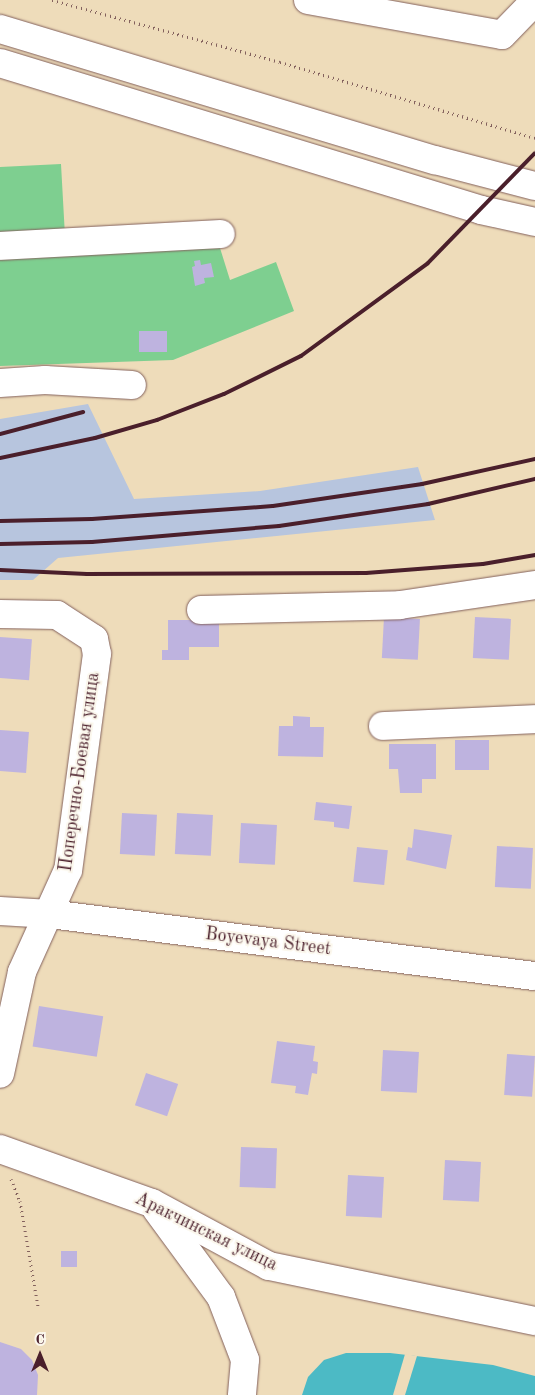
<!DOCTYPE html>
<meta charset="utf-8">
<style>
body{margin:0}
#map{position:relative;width:535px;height:1395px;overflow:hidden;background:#eedcba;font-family:"Old Standard TT",serif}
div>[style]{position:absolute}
.industrial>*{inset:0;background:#b7c5de}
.green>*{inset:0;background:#7ecf90}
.water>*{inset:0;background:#4cbac5}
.pier>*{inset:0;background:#eedcba}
.building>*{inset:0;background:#beb3df;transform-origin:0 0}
.path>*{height:3px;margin-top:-1.5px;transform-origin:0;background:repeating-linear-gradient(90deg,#83615d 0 1px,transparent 0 5px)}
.roads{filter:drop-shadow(0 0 1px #83615d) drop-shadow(0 0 1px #83615d)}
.minor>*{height:28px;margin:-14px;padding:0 14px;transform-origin:14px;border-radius:14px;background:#fff}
.major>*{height:28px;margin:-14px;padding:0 14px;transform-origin:14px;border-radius:14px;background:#fff}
.rail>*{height:4px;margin:-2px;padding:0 2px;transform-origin:2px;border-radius:2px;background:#4a1f2b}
span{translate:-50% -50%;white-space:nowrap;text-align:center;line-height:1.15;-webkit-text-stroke:4px #fbf7ec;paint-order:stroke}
.street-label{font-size:18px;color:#4a1f2b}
.north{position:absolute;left:15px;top:1330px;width:50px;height:50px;-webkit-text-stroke:4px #fbf7ec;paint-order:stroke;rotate:0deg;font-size:14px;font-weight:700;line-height:20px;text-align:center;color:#4a1f2b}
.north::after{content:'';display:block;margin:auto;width:18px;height:22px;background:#4a1f2b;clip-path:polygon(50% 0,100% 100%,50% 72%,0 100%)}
</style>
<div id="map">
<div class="industrial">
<i style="clip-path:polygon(88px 404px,134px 499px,260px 491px,418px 467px,435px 520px,58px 558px,33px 580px,0 580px,0 419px)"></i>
</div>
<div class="green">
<i style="clip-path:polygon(61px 164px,66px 254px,220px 248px,230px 280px,276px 262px,294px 311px,173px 360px,0 366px,0 167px)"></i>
</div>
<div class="water">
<i style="clip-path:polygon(346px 1353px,390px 1353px,493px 1365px,535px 1376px,535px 1395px,302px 1395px,308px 1377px,324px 1360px)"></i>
</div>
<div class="pier">
<i style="clip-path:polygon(405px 1354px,417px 1356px,405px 1395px,393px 1395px)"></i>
</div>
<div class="building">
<i style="clip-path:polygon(200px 260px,201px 265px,211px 263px,214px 277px,204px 278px,205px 283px,195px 286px,192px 267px,195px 266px,194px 261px)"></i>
<i style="left:139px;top:331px;width:28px;height:21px"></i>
<i style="left:384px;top:617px;width:36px;height:41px;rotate:3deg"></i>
<i style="left:475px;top:617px;width:36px;height:41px;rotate:3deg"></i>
<i style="clip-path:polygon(168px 620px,219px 620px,219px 647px,189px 647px,189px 660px,162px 660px,162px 650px,168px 650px)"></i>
<i style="left:0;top:637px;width:32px;height:41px;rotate:4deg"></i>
<i style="clip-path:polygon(293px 716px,310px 717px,310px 727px,324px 727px,323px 757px,278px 756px,279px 726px,293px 726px)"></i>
<i style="left:0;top:730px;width:29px;height:41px;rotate:4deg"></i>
<i style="left:489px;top:740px;width:30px;height:34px;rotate:90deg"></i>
<i style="clip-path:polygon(389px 744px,436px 744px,436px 779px,422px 779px,422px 793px,400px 793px,398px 769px,389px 769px)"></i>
<i style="clip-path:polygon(316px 802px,352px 806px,349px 829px,334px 827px,334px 822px,314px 820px)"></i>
<i style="left:122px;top:813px;width:35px;height:41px;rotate:3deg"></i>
<i style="left:177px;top:813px;width:36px;height:41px;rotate:3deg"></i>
<i style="left:241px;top:823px;width:36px;height:40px;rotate:3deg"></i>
<i style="clip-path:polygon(414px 829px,452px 835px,446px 869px,406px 860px,408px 847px,412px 848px)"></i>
<i style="left:497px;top:846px;width:36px;height:41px;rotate:3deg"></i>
<i style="left:357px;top:847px;width:31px;height:35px;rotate:6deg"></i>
<i style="left:39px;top:1006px;width:65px;height:41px;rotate:9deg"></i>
<i style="clip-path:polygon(277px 1041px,315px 1046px,313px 1061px,318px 1062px,317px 1074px,312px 1073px,308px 1095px,295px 1093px,296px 1086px,271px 1083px)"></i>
<i style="left:383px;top:1050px;width:36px;height:41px;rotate:3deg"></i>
<i style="left:507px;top:1054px;width:28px;height:41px;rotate:4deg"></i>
<i style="left:146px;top:1073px;width:34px;height:34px;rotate:19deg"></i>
<i style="left:241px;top:1147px;width:36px;height:40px;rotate:2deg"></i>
<i style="left:445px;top:1160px;width:36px;height:40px;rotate:3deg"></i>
<i style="left:348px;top:1175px;width:36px;height:41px;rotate:3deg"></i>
<i style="left:61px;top:1251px;width:16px;height:16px"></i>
<i style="clip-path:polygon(0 1342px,21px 1349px,32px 1360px,38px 1375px,37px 1395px,0 1395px)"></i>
</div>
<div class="path">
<i style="left:52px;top:0;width:236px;rotate:15.2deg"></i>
<i style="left:280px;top:62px;width:266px;rotate:16.6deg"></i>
<i style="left:11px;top:1179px;width:24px;rotate:68deg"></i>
<i style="left:20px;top:1201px;width:107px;rotate:80.3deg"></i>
</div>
<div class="roads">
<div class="minor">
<i style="left:308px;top:0;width:197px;rotate:10.2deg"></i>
<i style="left:502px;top:35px;width:47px;rotate:-45.9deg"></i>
<i style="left:0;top:246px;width:221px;rotate:-3.1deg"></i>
<i style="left:0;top:383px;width:45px;rotate:-3.8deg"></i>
<i style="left:45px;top:380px;width:87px;rotate:3.3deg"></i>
<i style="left:201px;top:610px;width:199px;rotate:-1.4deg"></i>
<i style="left:400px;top:605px;width:136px;rotate:-8.4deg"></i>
<i style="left:0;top:614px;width:57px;rotate:1deg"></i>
<i style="left:57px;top:615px;width:44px;rotate:33deg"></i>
<i style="left:94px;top:639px;width:15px;rotate:79deg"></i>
<i style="left:97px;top:654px;width:218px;rotate:97.6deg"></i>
<i style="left:68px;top:870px;width:112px;rotate:114.3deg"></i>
<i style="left:22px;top:972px;width:104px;rotate:102.2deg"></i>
<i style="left:383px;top:726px;width:152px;rotate:-2.6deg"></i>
<i style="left:0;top:1149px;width:161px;rotate:19.6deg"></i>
<i style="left:152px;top:1203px;width:133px;rotate:28.3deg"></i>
<i style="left:269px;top:1266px;width:272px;rotate:11.7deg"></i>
<i style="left:157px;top:1210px;width:108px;rotate:53.7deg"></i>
<i style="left:221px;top:1297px;width:67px;rotate:69.1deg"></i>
<i style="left:245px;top:1360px;width:35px;rotate:95deg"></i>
</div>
<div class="major">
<i style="left:0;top:29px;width:454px;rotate:16.8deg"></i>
<i style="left:435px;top:160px;width:103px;rotate:14.6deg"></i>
<i style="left:0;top:63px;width:503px;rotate:16.99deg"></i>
<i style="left:481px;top:210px;width:55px;rotate:12.5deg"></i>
<i style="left:0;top:911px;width:50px;rotate:3.4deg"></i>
<i style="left:50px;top:914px;width:489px;rotate:7.3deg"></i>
</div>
</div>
<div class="rail">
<i style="left:0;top:434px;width:86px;rotate:-14.8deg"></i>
<i style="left:0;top:458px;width:97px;rotate:-11.9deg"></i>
<i style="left:95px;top:438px;width:65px;rotate:-16.2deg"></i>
<i style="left:157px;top:420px;width:72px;rotate:-21.2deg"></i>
<i style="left:224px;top:394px;width:86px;rotate:-26.3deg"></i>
<i style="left:301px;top:356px;width:157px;rotate:-36.2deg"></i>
<i style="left:428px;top:263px;width:153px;rotate:-45.8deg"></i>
<i style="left:0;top:521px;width:92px;rotate:-1.2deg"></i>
<i style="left:92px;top:519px;width:181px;rotate:-4.1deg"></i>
<i style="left:273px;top:506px;width:151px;rotate:-8.4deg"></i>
<i style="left:422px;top:484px;width:116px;rotate:-12.5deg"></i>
<i style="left:0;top:544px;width:92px;rotate:-1.2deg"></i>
<i style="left:92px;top:542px;width:188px;rotate:-4.9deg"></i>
<i style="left:279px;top:526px;width:151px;rotate:-8.4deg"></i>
<i style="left:428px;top:504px;width:110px;rotate:-13.2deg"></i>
<i style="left:0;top:570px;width:87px;rotate:2.6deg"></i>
<i style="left:87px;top:574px;width:279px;rotate:-0.2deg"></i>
<i style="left:366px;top:573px;width:117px;rotate:-4.4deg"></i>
<i style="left:483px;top:564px;width:53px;rotate:-9.8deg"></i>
</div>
<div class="street-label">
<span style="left:80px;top:772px;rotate:-82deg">Поперечно-Боевая улица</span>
<span style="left:268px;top:942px;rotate:7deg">Boyevaya Street</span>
<span style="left:206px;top:1232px;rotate:26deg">Аракчинская улица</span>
</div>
<div class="north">С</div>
</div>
